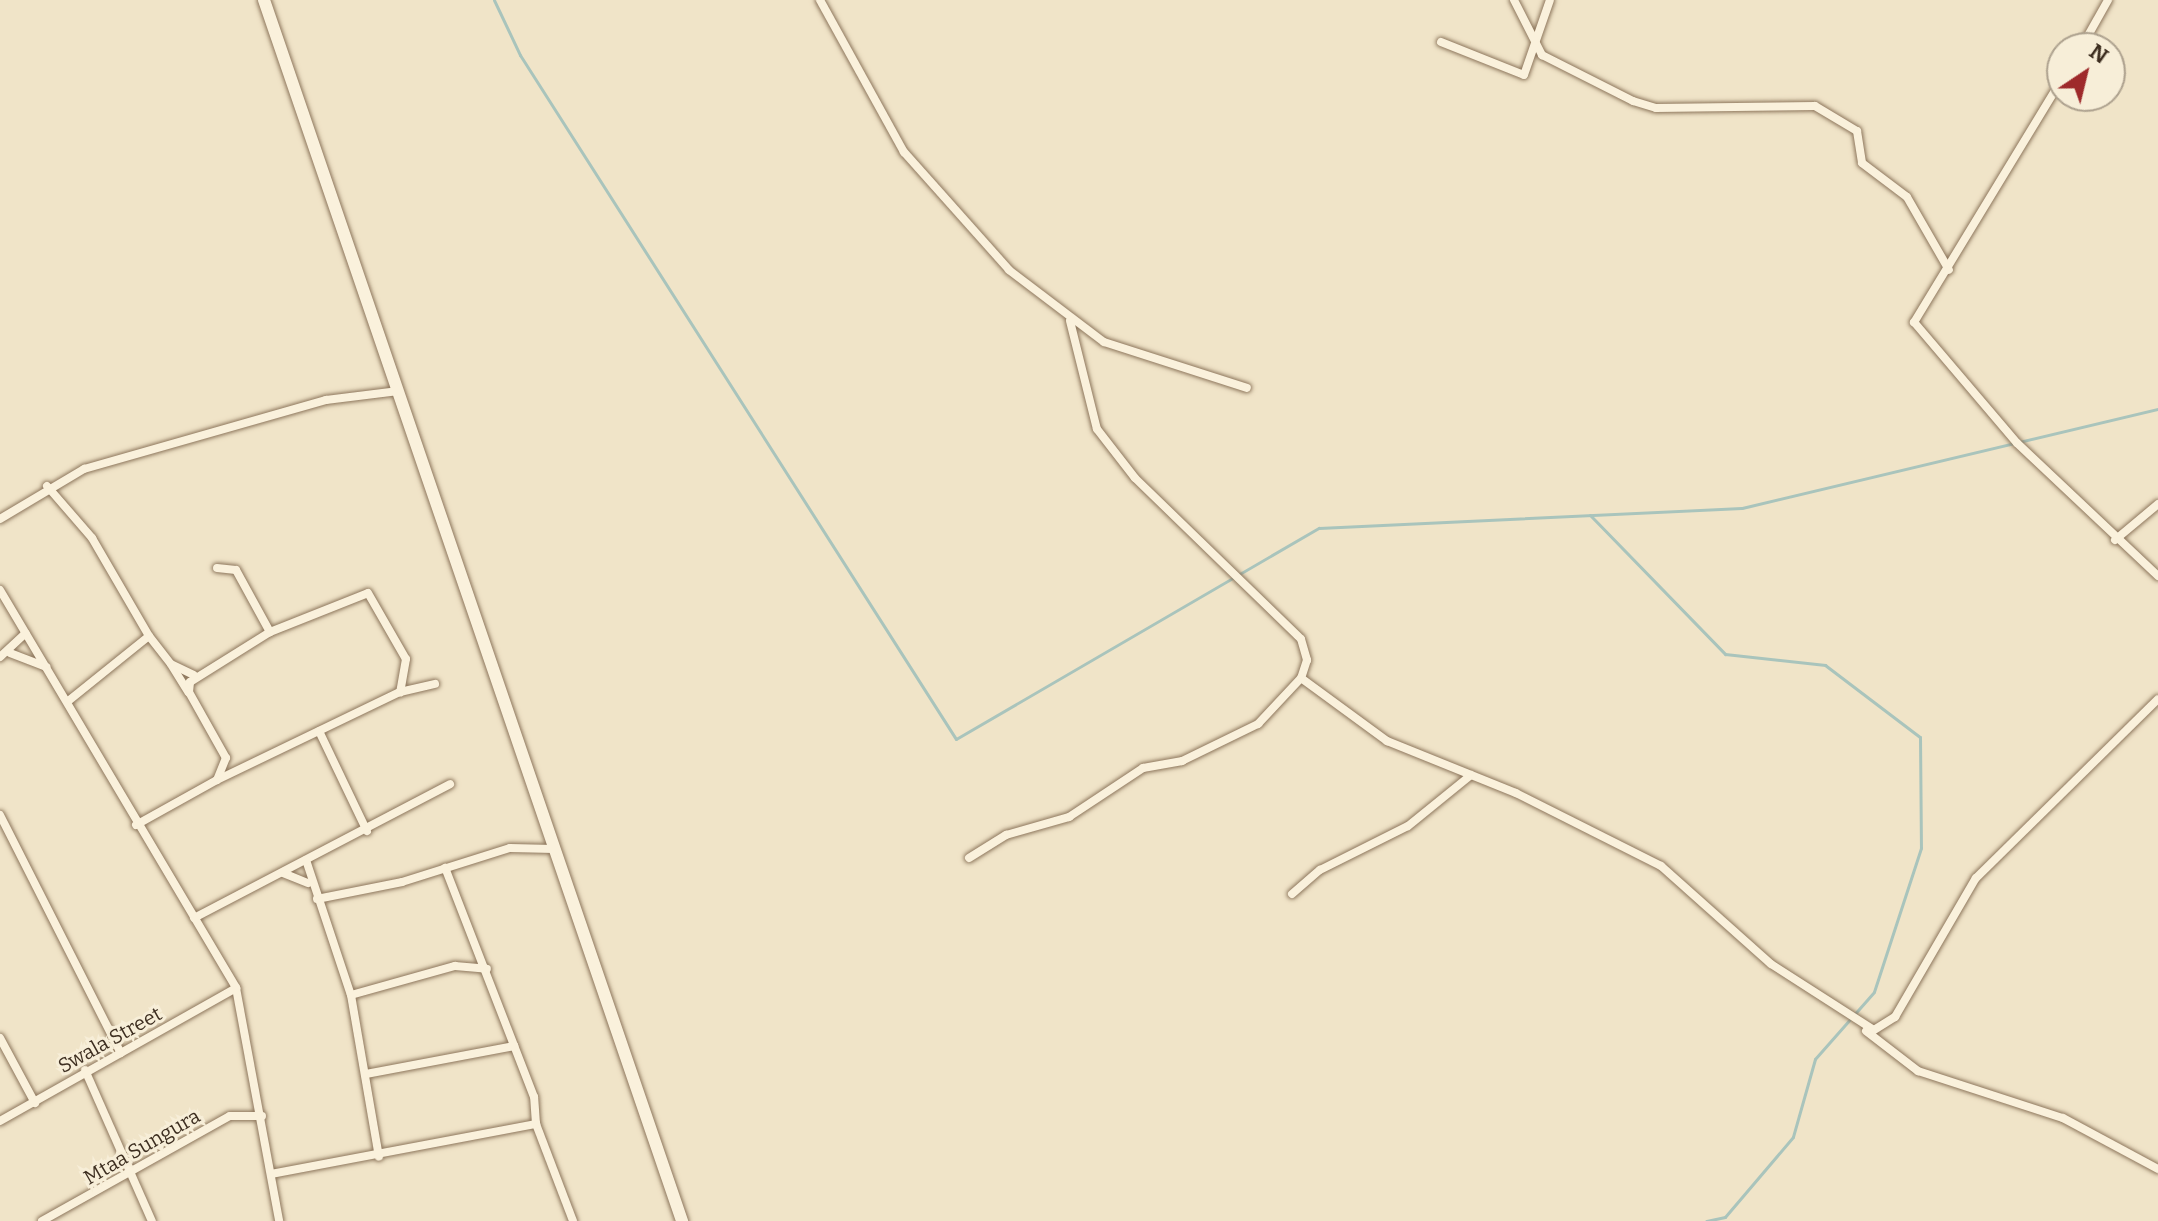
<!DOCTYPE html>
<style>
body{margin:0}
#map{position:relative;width:2158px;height:1221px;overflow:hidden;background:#f0e4c8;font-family:Bitter,serif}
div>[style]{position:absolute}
.stream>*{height:3px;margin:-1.5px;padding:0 1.5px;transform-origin:1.5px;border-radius:1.5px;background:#a9c4bc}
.roads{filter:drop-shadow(0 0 2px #8d765c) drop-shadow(0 0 2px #8d765c)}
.street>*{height:8px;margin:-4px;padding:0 4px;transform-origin:4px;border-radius:4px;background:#faf1dc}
.secondary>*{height:12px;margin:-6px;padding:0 6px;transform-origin:6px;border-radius:6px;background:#faf1dc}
span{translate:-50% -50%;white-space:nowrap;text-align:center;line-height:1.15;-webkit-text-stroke:6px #f7eed8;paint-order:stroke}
.street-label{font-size:20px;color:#3d2e20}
.north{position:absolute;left:2046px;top:32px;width:80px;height:80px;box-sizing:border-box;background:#f7eed8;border:2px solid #ada18e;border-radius:50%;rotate:35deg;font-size:22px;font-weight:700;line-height:32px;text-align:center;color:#3d2e20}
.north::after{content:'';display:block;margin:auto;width:28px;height:36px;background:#9e2a2b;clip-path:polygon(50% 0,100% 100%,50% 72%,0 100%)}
</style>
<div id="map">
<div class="stream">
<i style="left:494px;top:0;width:61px;rotate:64.7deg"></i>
<i style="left:520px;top:55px;width:811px;rotate:57.49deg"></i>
<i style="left:956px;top:739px;width:420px;rotate:-30.2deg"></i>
<i style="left:1319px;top:528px;width:423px;rotate:-2.7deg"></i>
<i style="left:1742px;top:508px;width:428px;rotate:-13.4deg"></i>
<i style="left:1590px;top:515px;width:194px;rotate:45.8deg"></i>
<i style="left:1725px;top:654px;width:101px;rotate:6.3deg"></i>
<i style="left:1825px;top:665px;width:119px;rotate:37.2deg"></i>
<i style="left:1920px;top:737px;width:111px;rotate:89.5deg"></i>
<i style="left:1921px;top:848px;width:151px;rotate:108.1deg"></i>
<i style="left:1874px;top:992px;width:89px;rotate:131.4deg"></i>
<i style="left:1815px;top:1059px;width:81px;rotate:105.8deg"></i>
<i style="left:1793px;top:1137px;width:105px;rotate:130.4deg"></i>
<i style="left:1725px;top:1217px;width:19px;rotate:168deg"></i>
</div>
<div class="roads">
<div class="street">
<i style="left:820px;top:0;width:174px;rotate:61.1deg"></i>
<i style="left:904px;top:152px;width:158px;rotate:48.3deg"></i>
<i style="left:1009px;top:270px;width:119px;rotate:37.2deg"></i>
<i style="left:1104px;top:342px;width:150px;rotate:17.8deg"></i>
<i style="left:1514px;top:0;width:62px;rotate:63deg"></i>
<i style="left:1542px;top:55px;width:102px;rotate:26.8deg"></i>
<i style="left:1633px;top:101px;width:24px;rotate:17deg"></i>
<i style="left:1656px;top:108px;width:159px;rotate:-0.7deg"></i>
<i style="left:1815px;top:106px;width:49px;rotate:30.8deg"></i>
<i style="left:1857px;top:131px;width:32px;rotate:81deg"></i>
<i style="left:1862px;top:163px;width:56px;rotate:37.1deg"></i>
<i style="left:1907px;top:197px;width:84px;rotate:60.1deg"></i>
<i style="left:1441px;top:42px;width:89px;rotate:21.7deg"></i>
<i style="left:1524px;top:75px;width:79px;rotate:-70.9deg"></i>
<i style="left:2081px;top:48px;width:55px;rotate:-60.6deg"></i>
<i style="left:2062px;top:79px;width:285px;rotate:121.3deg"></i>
<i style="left:1914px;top:322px;width:159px;rotate:49.6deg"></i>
<i style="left:2017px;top:443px;width:194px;rotate:43.3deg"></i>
<i style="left:1070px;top:321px;width:111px;rotate:76deg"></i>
<i style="left:1097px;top:429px;width:62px;rotate:52.2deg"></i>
<i style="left:1135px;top:478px;width:231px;rotate:44.1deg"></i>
<i style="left:1301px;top:639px;width:22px;rotate:74deg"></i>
<i style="left:1307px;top:660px;width:19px;rotate:108deg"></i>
<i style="left:47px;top:486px;width:69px;rotate:49.1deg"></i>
<i style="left:92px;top:538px;width:113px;rotate:59.8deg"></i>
<i style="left:149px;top:636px;width:105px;rotate:141.2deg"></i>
<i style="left:0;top:519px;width:98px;rotate:-30.8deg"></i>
<i style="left:84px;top:469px;width:252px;rotate:-15.9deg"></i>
<i style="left:326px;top:400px;width:73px;rotate:-7.1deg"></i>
<i style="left:2115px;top:540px;width:56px;rotate:-39.9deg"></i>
<i style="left:217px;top:568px;width:19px;rotate:6deg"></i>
<i style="left:236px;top:570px;width:71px;rotate:61.3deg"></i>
<i style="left:0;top:590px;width:463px;rotate:59.3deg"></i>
<i style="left:236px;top:988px;width:237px;rotate:79.5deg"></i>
<i style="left:149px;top:636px;width:36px;rotate:52deg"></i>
<i style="left:171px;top:664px;width:25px;rotate:26deg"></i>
<i style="left:10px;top:653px;width:39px;rotate:21deg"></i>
<i style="left:0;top:657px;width:35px;rotate:-43deg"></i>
<i style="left:172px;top:666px;width:31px;rotate:58deg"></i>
<i style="left:319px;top:731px;width:111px;rotate:64.4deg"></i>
<i style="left:217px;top:780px;width:203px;rotate:-25.7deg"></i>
<i style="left:400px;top:692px;width:36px;rotate:-13deg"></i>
<i style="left:0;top:815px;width:267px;rotate:63.1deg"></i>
<i style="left:136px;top:825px;width:93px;rotate:-29.1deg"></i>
<i style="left:217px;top:780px;width:24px;rotate:-68deg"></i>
<i style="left:226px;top:758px;width:76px;rotate:-119.3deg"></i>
<i style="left:189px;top:692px;width:10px;rotate:-84deg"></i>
<i style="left:190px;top:682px;width:94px;rotate:-32deg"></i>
<i style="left:270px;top:632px;width:105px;rotate:-21.7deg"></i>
<i style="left:368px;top:593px;width:76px;rotate:60.1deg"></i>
<i style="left:406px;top:659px;width:34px;rotate:100deg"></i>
<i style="left:969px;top:858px;width:44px;rotate:-31.9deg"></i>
<i style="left:1006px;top:835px;width:66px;rotate:-15.9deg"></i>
<i style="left:1069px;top:817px;width:89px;rotate:-33.5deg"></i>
<i style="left:1143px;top:768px;width:40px;rotate:-10deg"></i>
<i style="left:1182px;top:761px;width:85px;rotate:-26deg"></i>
<i style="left:1258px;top:724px;width:63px;rotate:-46.9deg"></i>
<i style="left:1301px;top:678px;width:107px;rotate:36.2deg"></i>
<i style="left:1387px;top:741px;width:139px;rotate:22deg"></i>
<i style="left:1516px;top:793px;width:162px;rotate:26.7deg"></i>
<i style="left:1661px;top:866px;width:147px;rotate:41.7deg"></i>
<i style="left:1771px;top:964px;width:122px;rotate:32.7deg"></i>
<i style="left:1874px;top:1030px;width:25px;rotate:-32deg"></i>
<i style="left:1895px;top:1017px;width:161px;rotate:-59.8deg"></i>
<i style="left:1976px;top:878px;width:255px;rotate:-44.5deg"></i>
<i style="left:306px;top:860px;width:142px;rotate:71.6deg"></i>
<i style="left:351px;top:995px;width:164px;rotate:80.2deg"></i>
<i style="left:283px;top:873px;width:27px;rotate:22deg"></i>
<i style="left:1292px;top:894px;width:37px;rotate:-41deg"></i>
<i style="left:1320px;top:870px;width:98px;rotate:-26.6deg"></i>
<i style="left:1408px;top:826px;width:81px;rotate:-39deg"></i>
<i style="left:317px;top:899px;width:87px;rotate:-11.3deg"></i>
<i style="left:402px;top:882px;width:113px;rotate:-17.5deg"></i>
<i style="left:510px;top:848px;width:44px;rotate:1.3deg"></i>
<i style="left:194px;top:918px;width:289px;rotate:-27.6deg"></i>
<i style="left:351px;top:995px;width:108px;rotate:-15.6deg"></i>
<i style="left:455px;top:966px;width:32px;rotate:5deg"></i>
<i style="left:1866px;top:1031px;width:66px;rotate:37.6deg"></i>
<i style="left:1918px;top:1071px;width:152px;rotate:18deg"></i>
<i style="left:2063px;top:1118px;width:108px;rotate:28.2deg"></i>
<i style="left:0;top:1038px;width:74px;rotate:61.7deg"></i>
<i style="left:85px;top:1070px;width:165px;rotate:66.1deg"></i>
<i style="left:366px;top:1074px;width:151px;rotate:-10.7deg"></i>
<i style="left:0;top:1121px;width:271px;rotate:-29.4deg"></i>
<i style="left:536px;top:1124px;width:104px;rotate:69.1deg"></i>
<i style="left:271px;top:1174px;width:270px;rotate:-10.7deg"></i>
<i style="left:536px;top:1124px;width:27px;rotate:-94deg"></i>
<i style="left:534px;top:1097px;width:246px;rotate:-111.2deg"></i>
<i style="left:42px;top:1221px;width:215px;rotate:-29.2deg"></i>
<i style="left:230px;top:1116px;width:32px"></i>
</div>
<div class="secondary">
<i style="left:264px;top:0;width:1291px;rotate:71.1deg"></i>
</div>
</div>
<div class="street-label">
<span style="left:110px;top:1040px;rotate:-29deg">Swala Street</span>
<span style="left:142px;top:1147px;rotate:-30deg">Mtaa Sungura</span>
</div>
<div class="north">N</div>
</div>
